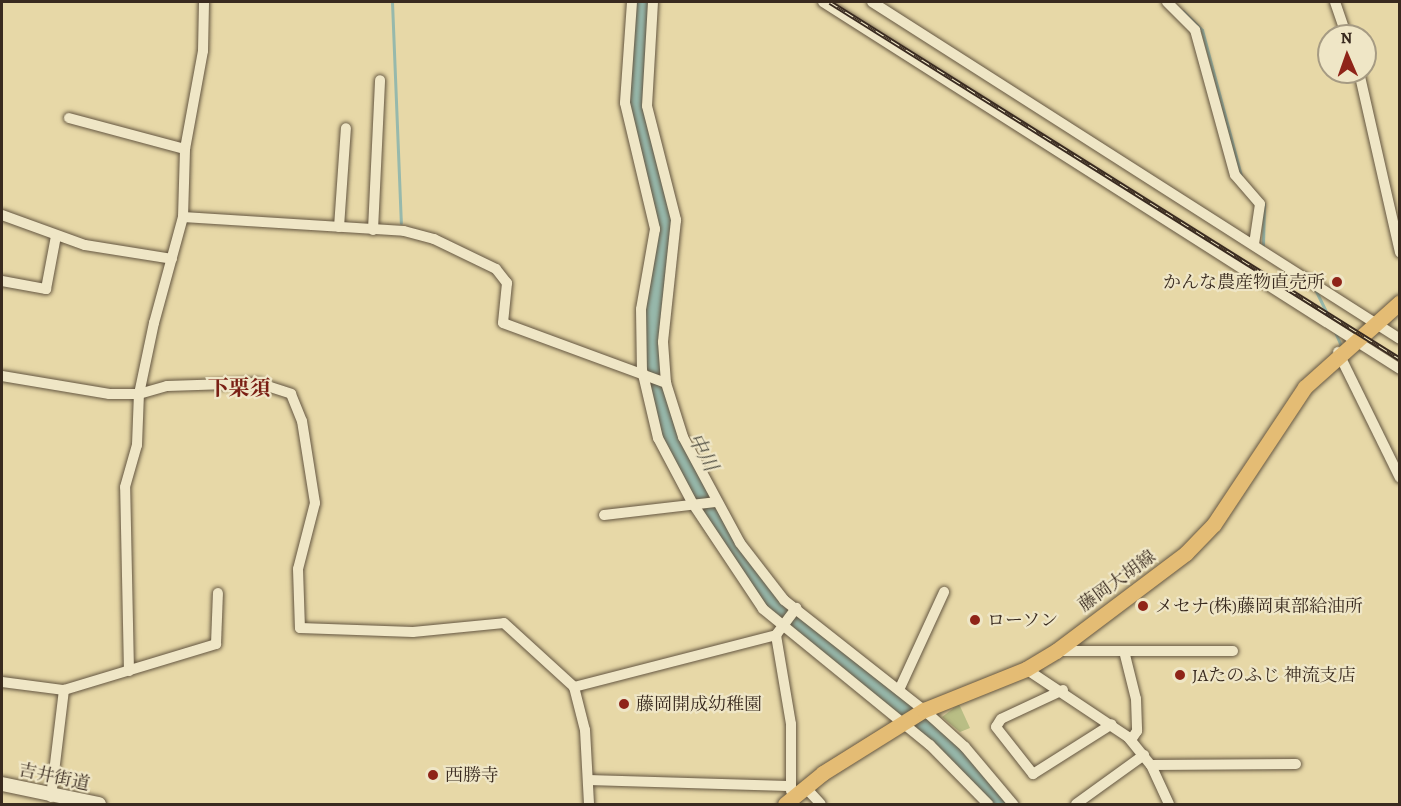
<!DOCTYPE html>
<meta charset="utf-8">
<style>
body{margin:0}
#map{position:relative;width:1401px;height:806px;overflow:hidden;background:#e7d8a7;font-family:Alegreya,"Noto Serif JP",serif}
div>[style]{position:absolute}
.green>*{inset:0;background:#b9be85}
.stream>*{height:3px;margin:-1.5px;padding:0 1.5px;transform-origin:1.5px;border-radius:1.5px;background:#97b9ac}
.river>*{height:18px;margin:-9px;padding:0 9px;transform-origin:9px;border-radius:9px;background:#97b9ac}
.roads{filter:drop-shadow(0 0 2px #645641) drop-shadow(0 0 2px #645641)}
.minor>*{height:10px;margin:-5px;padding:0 5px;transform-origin:5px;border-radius:5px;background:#efe6c6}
.secondary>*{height:14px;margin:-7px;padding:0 7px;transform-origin:7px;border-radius:7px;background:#efe6c6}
.primary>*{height:15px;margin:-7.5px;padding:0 7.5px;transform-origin:7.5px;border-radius:7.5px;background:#e4bc74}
.rail>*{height:5px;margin-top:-2.5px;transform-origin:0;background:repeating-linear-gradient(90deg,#efe6c6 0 9px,#392a1f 0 18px);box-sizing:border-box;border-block:2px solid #392a1f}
.dots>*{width:16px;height:16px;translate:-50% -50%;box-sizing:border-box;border:3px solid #efe6c6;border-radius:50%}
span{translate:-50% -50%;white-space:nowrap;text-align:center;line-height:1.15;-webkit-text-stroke:4.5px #efe6c6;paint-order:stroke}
.poi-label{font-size:18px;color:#392a1f}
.right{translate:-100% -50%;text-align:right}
.left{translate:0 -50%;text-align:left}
.street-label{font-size:18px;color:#392a1f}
.water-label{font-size:20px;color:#504e42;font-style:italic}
.quarter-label{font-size:21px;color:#7a1f14;font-weight:700}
.frame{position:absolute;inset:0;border:3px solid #392a1f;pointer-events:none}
.north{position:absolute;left:1317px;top:24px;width:60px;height:60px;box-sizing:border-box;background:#efe6c6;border:2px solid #a69b83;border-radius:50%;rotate:358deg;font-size:16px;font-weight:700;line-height:24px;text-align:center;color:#392a1f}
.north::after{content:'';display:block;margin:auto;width:21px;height:27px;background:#8f2418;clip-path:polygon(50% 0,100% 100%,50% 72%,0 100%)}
</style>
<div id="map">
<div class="green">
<i style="clip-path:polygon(959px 704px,970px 728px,960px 732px,942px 717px)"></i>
</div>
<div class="stream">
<i style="left:392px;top:2px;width:221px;rotate:87.7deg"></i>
<i style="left:1183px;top:11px;width:27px;rotate:45deg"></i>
<i style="left:1202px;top:30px;width:151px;rotate:75deg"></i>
<i style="left:1263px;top:245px;width:41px;rotate:-88.6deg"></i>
<i style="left:1315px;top:289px;width:32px;rotate:64deg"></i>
<i style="left:1335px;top:332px;width:17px;rotate:66deg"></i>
</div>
<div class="river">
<i style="left:643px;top:2px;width:88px;rotate:94.5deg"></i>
<i style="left:636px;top:90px;width:41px;rotate:85.8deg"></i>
<i style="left:639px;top:131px;width:82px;rotate:71.6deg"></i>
<i style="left:665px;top:209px;width:123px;rotate:95.6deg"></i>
<i style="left:653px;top:331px;width:61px;rotate:88.1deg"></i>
<i style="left:655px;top:392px;width:42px;rotate:73.3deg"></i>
<i style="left:667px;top:432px;width:176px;rotate:59.6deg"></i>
<i style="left:756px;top:584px;width:72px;rotate:43.9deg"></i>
<i style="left:808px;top:634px;width:166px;rotate:37.9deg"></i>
<i style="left:939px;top:736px;width:92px;rotate:47.6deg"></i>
</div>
<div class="roads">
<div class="minor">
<i style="left:632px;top:2px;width:101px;rotate:94deg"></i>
<i style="left:625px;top:103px;width:130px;rotate:76.6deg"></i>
<i style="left:655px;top:229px;width:81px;rotate:99.9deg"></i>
<i style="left:641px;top:309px;width:61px;rotate:89.1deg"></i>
<i style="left:642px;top:370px;width:70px;rotate:76.8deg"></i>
<i style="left:658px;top:438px;width:75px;rotate:62.1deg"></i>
<i style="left:693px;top:504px;width:126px;rotate:56.3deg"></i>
<i style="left:763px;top:609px;width:215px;rotate:39.2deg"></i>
<i style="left:930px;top:745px;width:83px;rotate:45.5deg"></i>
<i style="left:653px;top:2px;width:104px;rotate:93.3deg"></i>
<i style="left:647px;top:106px;width:118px;rotate:75.7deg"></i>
<i style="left:676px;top:220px;width:123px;rotate:96.1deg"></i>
<i style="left:663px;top:342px;width:41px;rotate:85.8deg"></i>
<i style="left:666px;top:383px;width:57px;rotate:72.5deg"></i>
<i style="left:683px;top:437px;width:120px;rotate:61.7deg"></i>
<i style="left:740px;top:543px;width:72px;rotate:52.3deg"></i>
<i style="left:784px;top:600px;width:178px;rotate:38.2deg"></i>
<i style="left:924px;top:710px;width:55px;rotate:42.1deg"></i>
<i style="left:965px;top:747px;width:75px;rotate:49.9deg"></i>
<i style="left:823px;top:2px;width:684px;rotate:32.46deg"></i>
<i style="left:872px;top:2px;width:626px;rotate:32.55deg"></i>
<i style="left:1167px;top:2px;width:40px;rotate:45deg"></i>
<i style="left:1195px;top:30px;width:150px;rotate:74.6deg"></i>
<i style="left:1235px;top:175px;width:38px;rotate:49deg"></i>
<i style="left:1260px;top:204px;width:40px;rotate:98.5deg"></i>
<i style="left:1335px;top:2px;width:36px;rotate:71deg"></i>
<i style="left:1359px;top:72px;width:185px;rotate:77.2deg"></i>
<i style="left:69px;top:118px;width:120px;rotate:15deg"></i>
<i style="left:2px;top:215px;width:88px;rotate:19.9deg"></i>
<i style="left:85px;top:245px;width:88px;rotate:9.1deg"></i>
<i style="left:183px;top:217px;width:221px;rotate:3.6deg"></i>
<i style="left:404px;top:231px;width:31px;rotate:15deg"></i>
<i style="left:434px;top:239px;width:69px;rotate:25.8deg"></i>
<i style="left:496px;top:269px;width:18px;rotate:52deg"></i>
<i style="left:507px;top:283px;width:40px;rotate:95.7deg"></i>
<i style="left:503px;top:323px;width:174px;rotate:20.2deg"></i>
<i style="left:339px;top:227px;width:99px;rotate:-86deg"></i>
<i style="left:373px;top:230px;width:150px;rotate:-87.3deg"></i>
<i style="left:2px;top:281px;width:45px;rotate:10.3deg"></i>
<i style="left:46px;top:289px;width:54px;rotate:-79.3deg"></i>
<i style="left:1338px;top:352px;width:140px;rotate:63.8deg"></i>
<i style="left:2px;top:376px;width:109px;rotate:9.5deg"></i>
<i style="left:109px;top:394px;width:30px"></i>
<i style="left:139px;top:394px;width:29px;rotate:-16deg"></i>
<i style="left:167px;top:386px;width:91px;rotate:-1.9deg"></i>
<i style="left:258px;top:383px;width:35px;rotate:18deg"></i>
<i style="left:291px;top:394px;width:29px;rotate:68deg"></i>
<i style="left:302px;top:421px;width:83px;rotate:81deg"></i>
<i style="left:315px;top:503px;width:68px;rotate:104.4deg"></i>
<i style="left:298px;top:569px;width:59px;rotate:88.1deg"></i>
<i style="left:300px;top:628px;width:113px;rotate:2deg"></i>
<i style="left:413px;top:632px;width:91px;rotate:-5.6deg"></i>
<i style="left:504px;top:623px;width:95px;rotate:42.4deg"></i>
<i style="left:574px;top:687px;width:44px;rotate:75.7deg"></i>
<i style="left:585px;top:730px;width:74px;rotate:86.9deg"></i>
<i style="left:604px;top:515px;width:114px;rotate:-6.6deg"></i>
<i style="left:1056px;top:651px;width:177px"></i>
<i style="left:1124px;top:651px;width:49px;rotate:76deg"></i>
<i style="left:1136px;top:699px;width:32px;rotate:88deg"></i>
<i style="left:1137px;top:731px;width:11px;rotate:124deg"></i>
<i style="left:1026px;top:669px;width:123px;rotate:33.7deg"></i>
<i style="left:1128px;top:737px;width:36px;rotate:51deg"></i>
<i style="left:1151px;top:765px;width:43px;rotate:65.2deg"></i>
<i style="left:129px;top:671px;width:184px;rotate:-91.2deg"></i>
<i style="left:125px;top:487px;width:44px;rotate:-74.1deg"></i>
<i style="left:137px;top:445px;width:51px;rotate:-87.8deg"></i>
<i style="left:139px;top:394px;width:73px;rotate:-78.1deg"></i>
<i style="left:154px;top:323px;width:110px;rotate:-74.7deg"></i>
<i style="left:183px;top:217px;width:68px;rotate:-88.3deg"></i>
<i style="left:185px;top:149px;width:100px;rotate:-79.6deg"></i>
<i style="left:203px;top:51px;width:49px;rotate:-88.8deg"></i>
<i style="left:2px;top:682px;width:63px;rotate:7.4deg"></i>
<i style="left:64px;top:690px;width:159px;rotate:-16.8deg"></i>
<i style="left:216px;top:644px;width:51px;rotate:-87.8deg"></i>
<i style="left:574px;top:687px;width:209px;rotate:-14.4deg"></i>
<i style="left:899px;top:690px;width:108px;rotate:-65.3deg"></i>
<i style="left:1063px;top:690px;width:68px;rotate:154.9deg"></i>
<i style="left:1001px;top:719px;width:9px;rotate:122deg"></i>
<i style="left:996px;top:727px;width:60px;rotate:51.8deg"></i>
<i style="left:1033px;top:774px;width:93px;rotate:-32.3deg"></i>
<i style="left:1151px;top:765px;width:145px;rotate:-0.4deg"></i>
<i style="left:588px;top:780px;width:200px;rotate:1.7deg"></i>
<i style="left:805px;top:787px;width:23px;rotate:47deg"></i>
<i style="left:791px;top:791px;width:67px;rotate:-90deg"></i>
<i style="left:791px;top:724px;width:90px;rotate:-99.6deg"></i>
<i style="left:776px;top:635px;width:34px;rotate:-53deg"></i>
<i style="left:51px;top:797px;width:108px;rotate:-83.1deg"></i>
<i style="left:1076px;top:804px;width:84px;rotate:-35.8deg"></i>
</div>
<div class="secondary">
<i style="left:2px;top:784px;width:99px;rotate:11.7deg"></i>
</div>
<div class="primary">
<i style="left:785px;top:804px;width:49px;rotate:-39.2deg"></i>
<i style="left:823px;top:773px;width:119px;rotate:-32deg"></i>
<i style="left:924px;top:710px;width:110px;rotate:-21.9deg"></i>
<i style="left:1026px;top:669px;width:35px;rotate:-31deg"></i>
<i style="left:1056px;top:651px;width:163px;rotate:-37deg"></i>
<i style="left:1186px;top:553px;width:40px;rotate:-46deg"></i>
<i style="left:1214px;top:524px;width:164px;rotate:-56.4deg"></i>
<i style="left:1305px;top:387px;width:127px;rotate:-41.8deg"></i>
</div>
</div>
<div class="rail">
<i style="left:830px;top:2px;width:673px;rotate:32.06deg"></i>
</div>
<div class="dots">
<i style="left:1337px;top:282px;background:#8f2418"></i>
<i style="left:1143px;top:606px;background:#8f2418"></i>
<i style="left:975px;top:620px;background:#8f2418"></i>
<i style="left:1180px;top:675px;background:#8f2418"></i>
<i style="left:624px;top:704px;background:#8f2418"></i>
<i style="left:433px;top:775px;background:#8f2418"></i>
</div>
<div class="poi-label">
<span class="right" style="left:1325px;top:282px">かんな農産物直売所</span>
<span class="left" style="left:1155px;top:606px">メセナ(株)藤岡東部給油所</span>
<span class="left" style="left:987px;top:620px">ローソン</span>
<span class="left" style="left:1192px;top:675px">JAたのふじ 神流支店</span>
<span class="left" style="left:636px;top:704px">藤岡開成幼稚園</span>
<span class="left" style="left:445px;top:775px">西勝寺</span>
</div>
<div class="street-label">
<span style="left:1117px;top:581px;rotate:-36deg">藤岡大胡線</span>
<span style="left:54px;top:777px;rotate:12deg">吉井街道</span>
</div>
<div class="water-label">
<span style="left:703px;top:452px;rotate:62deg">中川</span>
</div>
<div class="quarter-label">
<span style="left:239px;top:388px">下栗須</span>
</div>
<div class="frame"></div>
<div class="north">N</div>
</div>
